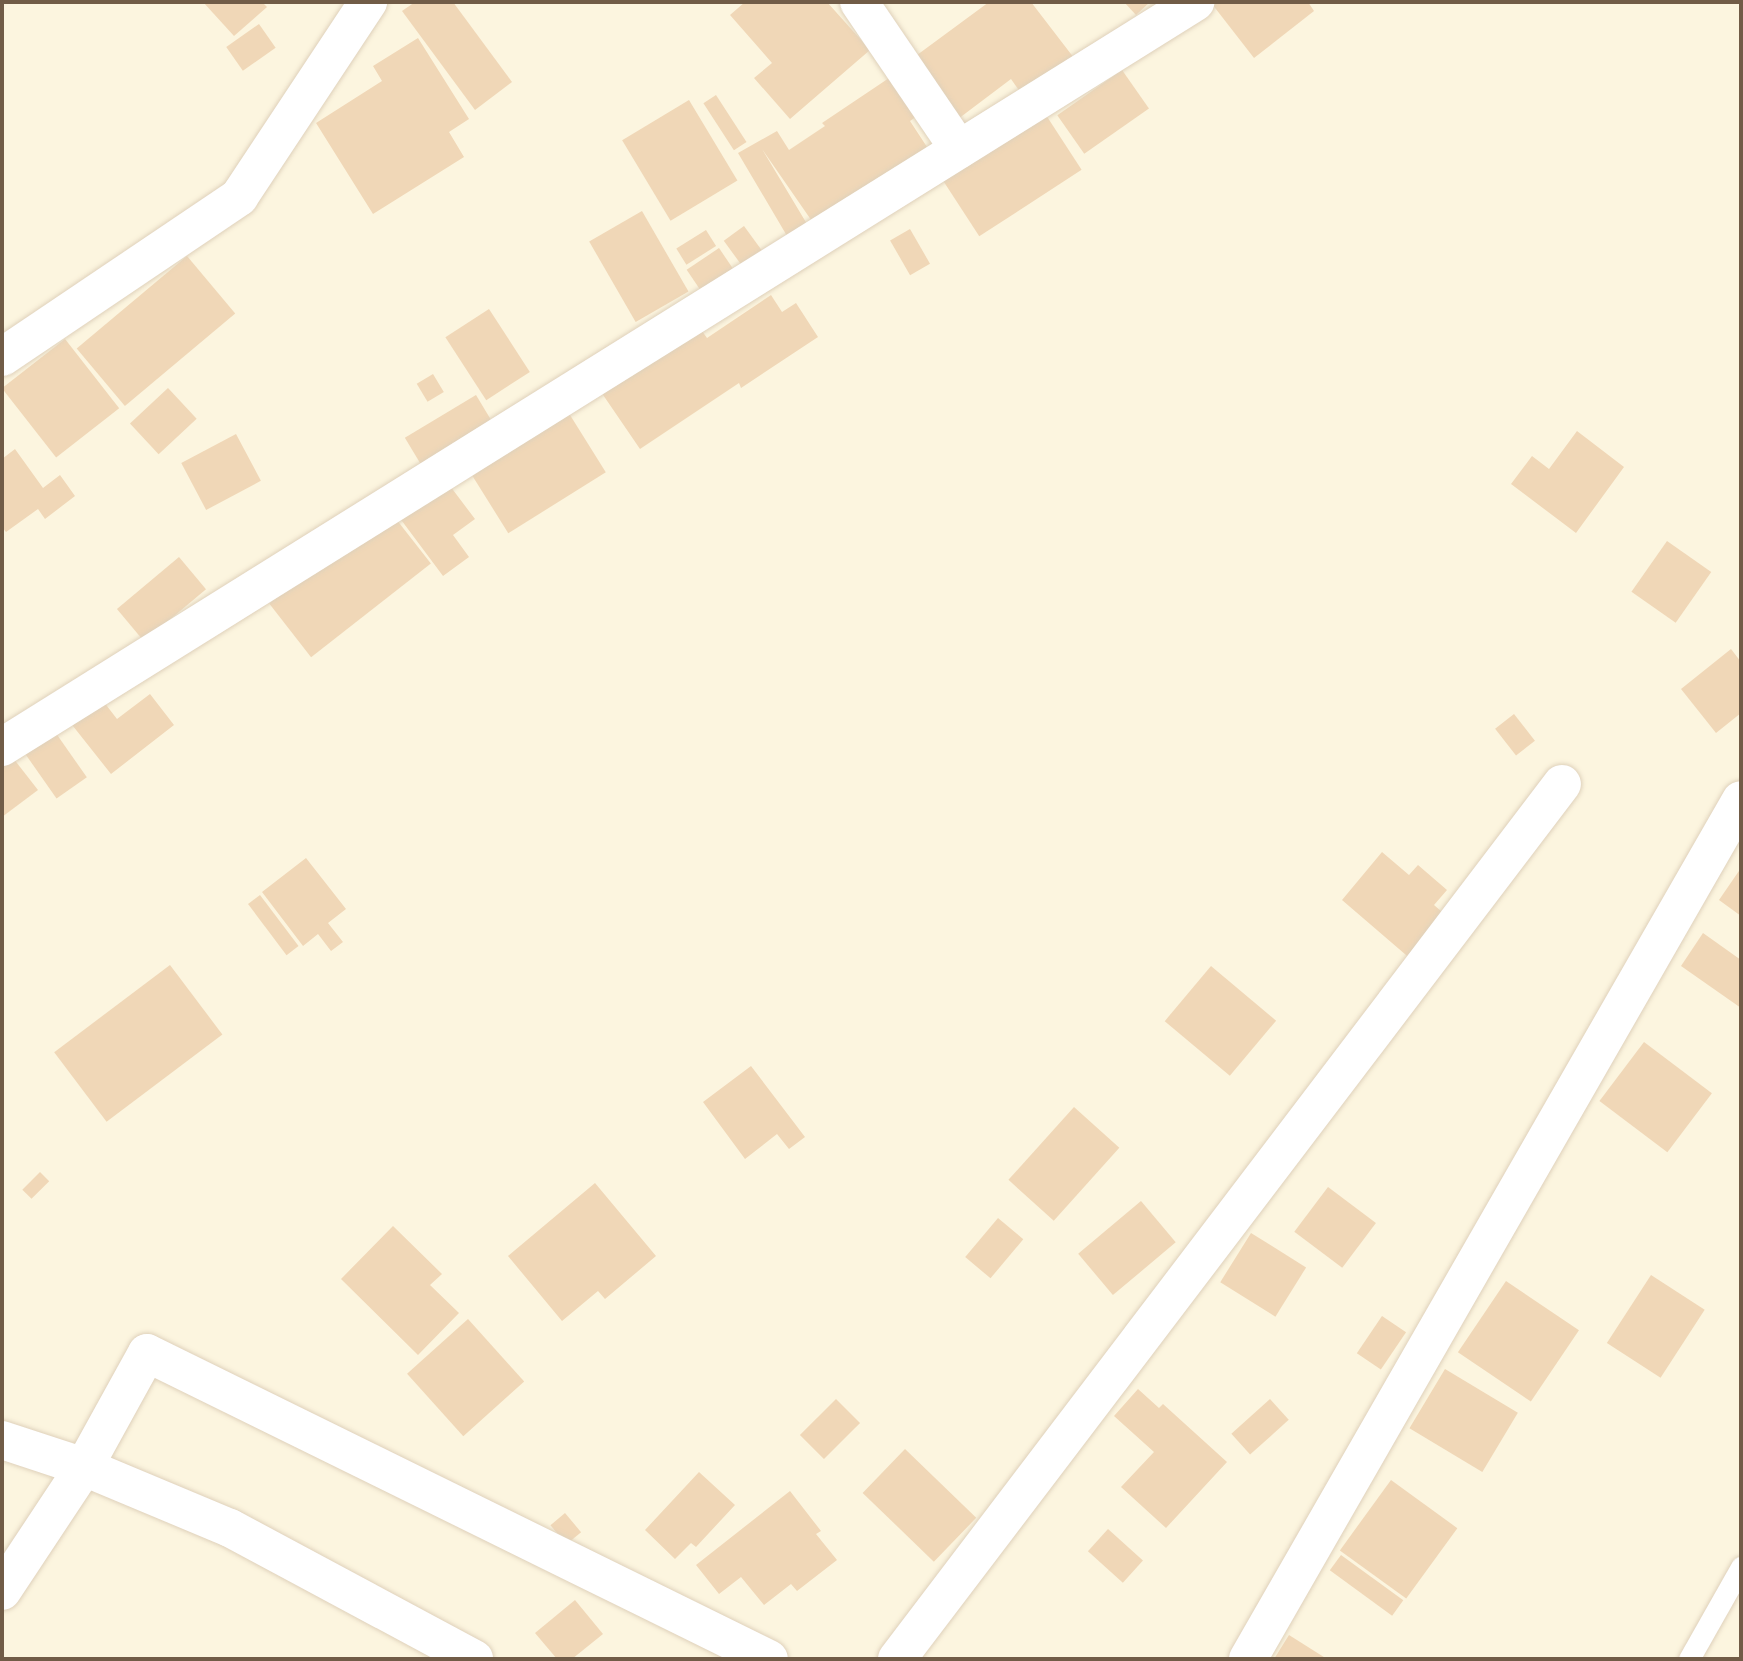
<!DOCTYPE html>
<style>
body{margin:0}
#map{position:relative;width:1743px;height:1661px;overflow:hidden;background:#fcf5df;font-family:Commissioner,sans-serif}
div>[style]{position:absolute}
.building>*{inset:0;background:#f0d7b7;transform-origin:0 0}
.roads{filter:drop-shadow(0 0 2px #dfd1bb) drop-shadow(0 0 2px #dfd1bb)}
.service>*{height:21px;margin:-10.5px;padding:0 10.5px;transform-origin:10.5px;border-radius:10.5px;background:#fff}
.minor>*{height:38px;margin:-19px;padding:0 19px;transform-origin:19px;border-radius:19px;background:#fff}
span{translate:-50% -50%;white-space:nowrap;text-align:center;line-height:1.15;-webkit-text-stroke:5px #fff9e4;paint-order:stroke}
.frame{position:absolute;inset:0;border:4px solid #715c47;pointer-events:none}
</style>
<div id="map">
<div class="building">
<i style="clip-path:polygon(203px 2px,262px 2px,267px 7px,234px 36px)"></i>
<i style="clip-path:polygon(415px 2px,453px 2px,512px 82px,475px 110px,402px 11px)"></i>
<i style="clip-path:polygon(745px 2px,827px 2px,870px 50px,790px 119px,754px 78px,772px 63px,730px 15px)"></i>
<i style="clip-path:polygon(989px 2px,1031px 2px,1074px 58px,1023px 96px,1011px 79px,958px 119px,913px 58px)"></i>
<i style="clip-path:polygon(1124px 2px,1150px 2px,1136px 15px)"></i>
<i style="clip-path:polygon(1215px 2px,1308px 2px,1314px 11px,1254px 58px,1212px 4px)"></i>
<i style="left:259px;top:24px;width:29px;height:40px;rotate:55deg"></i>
<i style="clip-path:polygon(418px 38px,469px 119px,449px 132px,464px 157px,373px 214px,316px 123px,382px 81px,373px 66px)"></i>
<i style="clip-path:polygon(901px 70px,927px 109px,910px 121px,927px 147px,861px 190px,816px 227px,762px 149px,810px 229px,790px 241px,738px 153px,777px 131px,789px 150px,825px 126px,822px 123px)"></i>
<i style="left:1122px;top:70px;width:47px;height:79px;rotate:55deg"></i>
<i style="left:716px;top:95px;width:56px;height:15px;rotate:57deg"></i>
<i style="left:689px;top:100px;width:94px;height:78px;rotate:59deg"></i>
<i style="left:1044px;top:112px;width:69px;height:122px;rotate:57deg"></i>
<i style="left:642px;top:211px;width:93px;height:61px;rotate:60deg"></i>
<i style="left:744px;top:226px;width:31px;height:25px;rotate:54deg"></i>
<i style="left:910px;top:229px;width:40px;height:23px;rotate:60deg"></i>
<i style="left:706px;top:230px;width:19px;height:35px;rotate:58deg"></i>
<i style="left:719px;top:248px;width:29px;height:39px;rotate:56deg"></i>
<i style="left:187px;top:256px;width:75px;height:144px;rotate:50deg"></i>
<i style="clip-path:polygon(771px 295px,782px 312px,796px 303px,818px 337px,741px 388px,739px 383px,640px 449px,599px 389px,697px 324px,707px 338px)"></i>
<i style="left:489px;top:309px;width:75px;height:52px;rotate:57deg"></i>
<i style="left:65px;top:339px;width:88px;height:80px;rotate:52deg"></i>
<i style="left:433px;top:374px;width:21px;height:19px;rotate:59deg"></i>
<i style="left:168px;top:388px;width:42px;height:52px;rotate:47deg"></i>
<i style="left:476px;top:395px;width:31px;height:83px;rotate:59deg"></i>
<i style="left:565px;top:407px;width:77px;height:115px;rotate:58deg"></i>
<i style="clip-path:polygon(1577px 431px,1624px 467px,1576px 533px,1511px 484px,1532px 456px,1549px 469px)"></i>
<i style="left:236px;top:434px;width:53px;height:62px;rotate:62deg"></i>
<i style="clip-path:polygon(15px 449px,43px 488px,60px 475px,75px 496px,45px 519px,38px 509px,6px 532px,2px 527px,2px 459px)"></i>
<i style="clip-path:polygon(447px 482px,475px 519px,453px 535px,469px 557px,443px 576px,399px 517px)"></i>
<i style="left:389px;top:510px;width:68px;height:152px;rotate:52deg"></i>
<i style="left:1667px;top:541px;width:54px;height:62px;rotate:35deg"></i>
<i style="left:179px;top:557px;width:42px;height:81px;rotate:50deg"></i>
<i style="clip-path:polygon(1731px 649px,1741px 662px,1741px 713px,1716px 733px,1681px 689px)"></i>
<i style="clip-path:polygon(150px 694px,174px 725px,111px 774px,69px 721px,100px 697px,117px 719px)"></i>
<i style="left:1514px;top:714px;width:34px;height:24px;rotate:52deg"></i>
<i style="left:53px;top:729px;width:59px;height:37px;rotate:55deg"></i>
<i style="clip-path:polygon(6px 749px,38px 790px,2px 817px,2px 752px)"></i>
<i style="clip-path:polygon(1382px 852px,1409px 875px,1418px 865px,1447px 890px,1434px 905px,1449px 918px,1413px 961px,1342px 900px)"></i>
<i style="clip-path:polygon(306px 858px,346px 909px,328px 923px,343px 942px,331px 951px,318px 934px,303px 946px,262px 892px)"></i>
<i style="clip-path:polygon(1741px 868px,1741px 916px,1719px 900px)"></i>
<i style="left:260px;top:895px;width:64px;height:15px;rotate:53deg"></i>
<i style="clip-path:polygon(1703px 933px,1741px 960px,1741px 1008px,1681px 966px)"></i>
<i style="left:170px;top:965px;width:87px;height:145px;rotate:53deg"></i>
<i style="left:1211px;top:966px;width:85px;height:72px;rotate:40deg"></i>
<i style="left:1644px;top:1042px;width:85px;height:74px;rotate:37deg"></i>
<i style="clip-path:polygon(751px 1066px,805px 1137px,789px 1149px,777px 1134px,745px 1159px,703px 1102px)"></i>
<i style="left:1074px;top:1107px;width:61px;height:98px;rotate:42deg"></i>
<i style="left:40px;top:1172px;width:13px;height:25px;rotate:45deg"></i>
<i style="clip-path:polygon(595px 1183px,656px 1256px,605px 1299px,598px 1291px,562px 1321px,508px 1256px)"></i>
<i style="left:1328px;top:1187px;width:60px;height:56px;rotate:37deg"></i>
<i style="left:1141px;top:1201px;width:54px;height:82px;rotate:50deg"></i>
<i style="left:998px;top:1218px;width:33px;height:51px;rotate:40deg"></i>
<i style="clip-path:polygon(393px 1226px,442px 1274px,430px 1285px,459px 1313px,418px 1355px,341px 1279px)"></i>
<i style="left:1251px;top:1233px;width:65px;height:58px;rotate:32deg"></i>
<i style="left:1651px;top:1275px;width:64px;height:81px;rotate:33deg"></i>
<i style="left:1506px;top:1281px;width:88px;height:86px;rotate:34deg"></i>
<i style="left:1382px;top:1316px;width:29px;height:45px;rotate:34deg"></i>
<i style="left:468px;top:1319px;width:84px;height:82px;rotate:48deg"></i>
<i style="left:1445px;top:1369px;width:85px;height:69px;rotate:31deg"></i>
<i style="clip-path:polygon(1138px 1389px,1159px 1408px,1163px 1404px,1227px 1462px,1166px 1528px,1121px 1487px,1154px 1452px,1114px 1416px)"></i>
<i style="left:836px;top:1399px;width:34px;height:51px;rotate:45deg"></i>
<i style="left:1270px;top:1399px;width:28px;height:52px;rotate:48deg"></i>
<i style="left:905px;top:1449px;width:99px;height:61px;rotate:44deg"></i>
<i style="clip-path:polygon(699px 1472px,735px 1505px,696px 1547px,691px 1543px,675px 1559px,645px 1530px)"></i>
<i style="left:1391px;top:1480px;width:82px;height:87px;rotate:36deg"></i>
<i style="clip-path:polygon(790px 1491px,821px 1531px,816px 1534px,837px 1560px,797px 1591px,791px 1584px,764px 1605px,741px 1577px,719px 1594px,696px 1565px)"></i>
<i style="left:565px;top:1513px;width:25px;height:19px;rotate:50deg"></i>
<i style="left:1108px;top:1529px;width:47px;height:30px;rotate:42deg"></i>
<i style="left:1341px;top:1555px;width:77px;height:19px;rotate:36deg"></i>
<i style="clip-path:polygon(575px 1600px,603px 1634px,572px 1659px,557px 1659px,535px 1633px)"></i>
<i style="clip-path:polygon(1289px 1635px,1327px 1659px,1274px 1659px)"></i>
</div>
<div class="roads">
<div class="service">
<i style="left:1689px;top:1659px;width:106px;rotate:-60.5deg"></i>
</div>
<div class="minor">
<i style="left:859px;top:2px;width:178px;rotate:55.8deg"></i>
<i style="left:2px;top:357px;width:286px;rotate:-34deg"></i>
<i style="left:239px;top:197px;width:234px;rotate:-56.5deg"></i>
<i style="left:2px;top:747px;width:1407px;rotate:-31.98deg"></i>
<i style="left:2px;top:1440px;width:86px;rotate:18.2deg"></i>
<i style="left:84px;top:1467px;width:158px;rotate:22.7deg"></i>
<i style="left:230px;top:1528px;width:277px;rotate:28.2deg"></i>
<i style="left:2px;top:1591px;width:149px;rotate:-56.5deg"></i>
<i style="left:84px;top:1467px;width:130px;rotate:-61.1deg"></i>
<i style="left:147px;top:1353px;width:693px;rotate:26.2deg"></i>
<i style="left:897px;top:1659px;width:1099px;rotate:-52.77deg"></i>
<i style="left:1248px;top:1659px;width:990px;rotate:-60.15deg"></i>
</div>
</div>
<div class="frame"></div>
</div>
